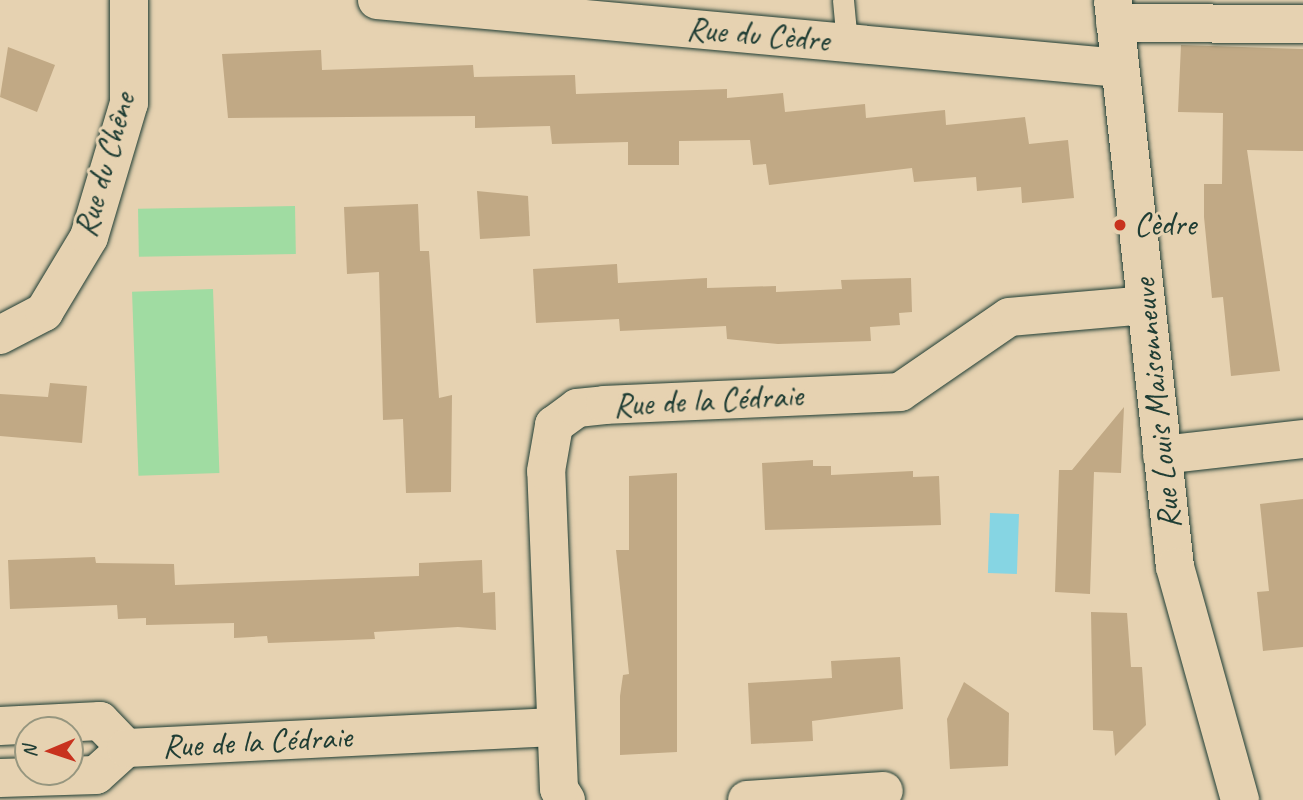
<!DOCTYPE html>
<meta charset="utf-8">
<style>
body{margin:0}
#map{position:relative;width:1303px;height:800px;overflow:hidden;background:#e6d2b1;font-family:Caveat,sans-serif}
div>[style]{position:absolute}
.green>*{inset:0;background:#a0dca2;transform-origin:0 0}
.water>*{inset:0;background:#86d5e3;transform-origin:0 0}
.building>*{inset:0;background:#c1a985}
.roads{filter:drop-shadow(0 0 2px #1f3d34) drop-shadow(0 0 2px #1f3d34)}
.service>*{height:21px;margin:-10.5px;padding:0 10.5px;transform-origin:10.5px;border-radius:10.5px;background:#e6d2b1}
.minor>*{height:38px;margin:-19px;padding:0 19px;transform-origin:19px;border-radius:19px;background:#e6d2b1}
.tertiary>*{height:38px;margin:-19px;padding:0 19px;transform-origin:19px;border-radius:19px;background:#e6d2b1}
.dots>*{width:19px;height:19px;translate:-50% -50%;box-sizing:border-box;border:4px solid #e6d2b1;border-radius:50%}
span{translate:-50% -50%;white-space:nowrap;text-align:center;line-height:1.15;-webkit-text-stroke:6px #e6d2b1;paint-order:stroke}
.street-label{font-size:33px;color:#1f3d34}
.poi-label{font-size:33px;color:#1f3d34}
.left{translate:0 -50%;text-align:left}
.north{position:absolute;left:14px;top:716px;width:70px;height:70px;box-sizing:border-box;background:#e6d2b1;border:2px solid #96967f;border-radius:50%;rotate:268deg;font-size:19px;font-weight:700;line-height:28px;text-align:center;color:#1f3d34}
.north::after{content:'';display:block;margin:auto;width:24px;height:32px;background:#c8321e;clip-path:polygon(50% 0,100% 100%,50% 72%,0 100%)}
</style>
<div id="map">
<div class="green">
<i style="left:295px;top:206px;width:48px;height:157px;rotate:89deg"></i>
<i style="left:213px;top:289px;width:184px;height:81px;rotate:88deg"></i>
</div>
<div class="water">
<i style="left:990px;top:513px;width:29px;height:60px;rotate:2deg"></i>
</div>
<div class="building">
<i style="clip-path:polygon(1181px 45px,1303px 49px,1303px 151px,1247px 150px,1280px 371px,1231px 376px,1223px 297px,1212px 298px,1204px 217px,1204px 184px,1222px 184px,1223px 113px,1178px 112px)"></i>
<i style="clip-path:polygon(8px 47px,55px 65px,37px 112px,0 97px)"></i>
<i style="clip-path:polygon(321px 50px,322px 70px,473px 65px,474px 77px,575px 75px,576px 94px,727px 89px,727px 98px,783px 93px,785px 112px,865px 104px,866px 118px,945px 110px,946px 125px,1025px 117px,1029px 144px,1068px 140px,1074px 198px,1022px 203px,1021px 187px,977px 191px,976px 177px,914px 182px,912px 168px,769px 185px,766px 164px,753px 165px,750px 140px,679px 141px,679px 165px,628px 165px,628px 142px,552px 144px,550px 126px,475px 128px,475px 116px,228px 118px,222px 54px)"></i>
<i style="clip-path:polygon(477px 191px,528px 196px,530px 236px,480px 239px)"></i>
<i style="clip-path:polygon(418px 204px,420px 251px,429px 251px,439px 398px,452px 395px,451px 492px,406px 493px,403px 419px,383px 420px,379px 272px,347px 274px,344px 207px)"></i>
<i style="clip-path:polygon(617px 264px,618px 283px,707px 278px,707px 288px,776px 286px,776px 292px,842px 289px,841px 280px,911px 278px,912px 312px,899px 313px,900px 325px,870px 327px,871px 341px,778px 344px,727px 339px,726px 326px,620px 331px,619px 319px,536px 323px,533px 269px)"></i>
<i style="clip-path:polygon(50px 383px,87px 386px,82px 443px,0 436px,0 394px,48px 397px)"></i>
<i style="clip-path:polygon(1124px 407px,1121px 473px,1094px 472px,1090px 594px,1055px 592px,1059px 470px,1072px 470px)"></i>
<i style="clip-path:polygon(813px 460px,813px 466px,831px 466px,831px 475px,913px 471px,913px 477px,939px 476px,941px 525px,765px 530px,762px 463px)"></i>
<i style="clip-path:polygon(677px 473px,677px 752px,620px 755px,620px 696px,623px 675px,629px 674px,616px 550px,629px 550px,629px 476px)"></i>
<i style="clip-path:polygon(1303px 499px,1303px 647px,1263px 651px,1257px 592px,1269px 591px,1260px 504px)"></i>
<i style="clip-path:polygon(95px 557px,96px 563px,174px 564px,175px 585px,419px 576px,419px 563px,482px 560px,483px 593px,495px 592px,496px 630px,458px 627px,374px 632px,375px 639px,268px 643px,267px 636px,234px 638px,234px 623px,146px 625px,146px 618px,118px 619px,117px 605px,10px 609px,8px 560px)"></i>
<i style="clip-path:polygon(1091px 612px,1127px 613px,1131px 667px,1142px 667px,1146px 725px,1115px 756px,1113px 731px,1093px 730px)"></i>
<i style="clip-path:polygon(900px 657px,903px 709px,812px 721px,813px 741px,751px 744px,748px 683px,832px 678px,831px 661px)"></i>
<i style="clip-path:polygon(964px 682px,1009px 713px,1008px 766px,950px 769px,947px 719px)"></i>
</div>
<div class="roads">
<div class="service">
<i style="left:843px;top:0;width:43px;rotate:84.7deg"></i>
</div>
<div class="minor">
<i style="left:377px;top:0;width:746px;rotate:5.23deg"></i>
<i style="left:1115px;top:23px;width:188px;rotate:0.3deg"></i>
<i style="left:0;top:335px;width:50px;rotate:-27.6deg"></i>
<i style="left:44px;top:312px;width:87px;rotate:-59deg"></i>
<i style="left:89px;top:237px;width:140px;rotate:-73.4deg"></i>
<i style="left:129px;top:103px;width:103px;rotate:-90deg"></i>
<i style="left:1162px;top:455px;width:142px;rotate:-6.5deg"></i>
<i style="left:0;top:726px;width:100px;rotate:-2.9deg"></i>
<i style="left:100px;top:721px;width:37px;rotate:46deg"></i>
<i style="left:126px;top:748px;width:40px;rotate:138deg"></i>
<i style="left:96px;top:775px;width:96px;rotate:178.2deg"></i>
<i style="left:126px;top:748px;width:430px;rotate:-2.8deg"></i>
<i style="left:566px;top:800px;width:13px;rotate:-122deg"></i>
<i style="left:559px;top:789px;width:318px;rotate:-92.3deg"></i>
<i style="left:546px;top:471px;width:47px;rotate:-80.1deg"></i>
<i style="left:554px;top:425px;width:29px;rotate:-36deg"></i>
<i style="left:577px;top:408px;width:28px;rotate:-6deg"></i>
<i style="left:605px;top:405px;width:295px;rotate:-2.5deg"></i>
<i style="left:900px;top:392px;width:132px;rotate:-34.5deg"></i>
<i style="left:1009px;top:317px;width:137px;rotate:-5deg"></i>
<i style="left:747px;top:800px;width:137px;rotate:-3.8deg"></i>
</div>
<div class="tertiary">
<i style="left:1113px;top:0;width:570px;rotate:83.76deg"></i>
<i style="left:1175px;top:567px;width:242px;rotate:74.4deg"></i>
</div>
</div>
<div class="dots">
<i style="left:1120px;top:225px;background:#c8321e"></i>
</div>
<div class="street-label">
<span style="left:758px;top:35px;rotate:5deg">Rue du Cèdre</span>
<span style="left:105px;top:165px;rotate:-74deg">Rue du Chêne</span>
<span style="left:708px;top:401px;rotate:-3deg">Rue de la Cédraie</span>
<span style="left:1157px;top:404px;rotate:-96deg">Rue Louis Maisonneuve</span>
<span style="left:257px;top:742px;rotate:-3deg">Rue de la Cédraie</span>
</div>
<div class="poi-label">
<span class="left" style="left:1134px;top:225px">Cèdre</span>
</div>
<div class="north">N</div>
</div>
